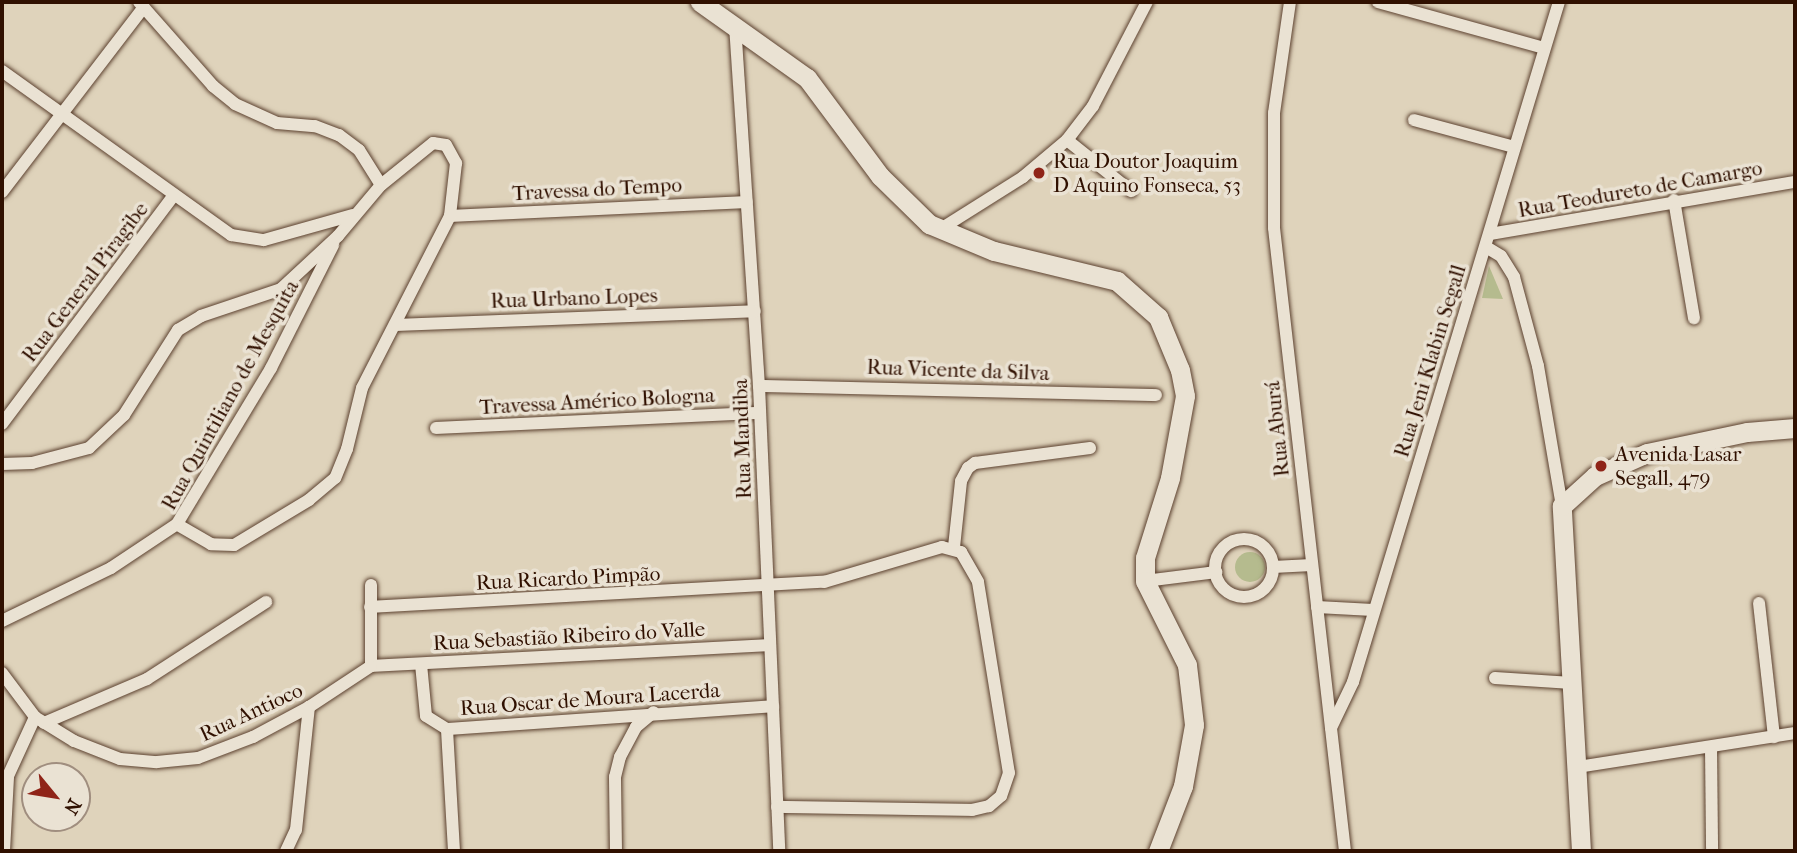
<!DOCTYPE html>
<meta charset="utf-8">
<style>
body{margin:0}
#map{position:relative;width:1797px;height:853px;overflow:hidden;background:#dfd3bb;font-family:"IM FELL French Canon",serif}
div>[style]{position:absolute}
.green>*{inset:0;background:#b5bb8e}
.round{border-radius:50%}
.roads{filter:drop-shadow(0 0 2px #5c412f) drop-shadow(0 0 2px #5c412f)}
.street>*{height:12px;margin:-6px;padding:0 6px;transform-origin:6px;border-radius:6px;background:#eae2d3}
.street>.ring{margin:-6px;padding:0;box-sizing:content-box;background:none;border:12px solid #eae2d3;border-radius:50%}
.secondary>*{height:19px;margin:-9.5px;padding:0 9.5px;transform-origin:9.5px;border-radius:9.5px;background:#eae2d3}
.dots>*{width:19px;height:19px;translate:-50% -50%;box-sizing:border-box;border:4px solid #eae2d3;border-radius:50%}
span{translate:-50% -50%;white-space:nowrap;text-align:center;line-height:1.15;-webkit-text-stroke:7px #eae2d3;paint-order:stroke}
.poi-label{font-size:21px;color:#301000}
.left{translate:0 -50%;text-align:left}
.street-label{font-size:21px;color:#301000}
.frame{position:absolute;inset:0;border:4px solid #301000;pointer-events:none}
.north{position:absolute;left:21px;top:762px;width:70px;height:70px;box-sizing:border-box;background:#eae2d3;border:2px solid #a08e7f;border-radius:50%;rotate:120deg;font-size:19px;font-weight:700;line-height:28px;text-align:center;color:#301000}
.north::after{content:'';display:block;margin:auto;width:24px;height:32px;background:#8f2418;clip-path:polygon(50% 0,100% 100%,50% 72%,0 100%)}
</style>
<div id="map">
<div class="green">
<i style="clip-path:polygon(1489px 266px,1503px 299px,1482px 298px)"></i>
<i class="round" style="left:1235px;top:552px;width:30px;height:30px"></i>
</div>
<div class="roads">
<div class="street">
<i style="left:139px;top:2px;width:112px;rotate:48.6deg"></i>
<i style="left:213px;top:86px;width:28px;rotate:39deg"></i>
<i style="left:235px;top:104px;width:46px;rotate:24.3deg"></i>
<i style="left:277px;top:123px;width:38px;rotate:5deg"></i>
<i style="left:315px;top:126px;width:26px;rotate:21deg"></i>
<i style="left:339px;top:135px;width:25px;rotate:37deg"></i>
<i style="left:359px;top:150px;width:41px;rotate:57.8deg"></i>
<i style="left:1290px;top:2px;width:112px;rotate:98.2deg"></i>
<i style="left:1274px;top:113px;width:115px;rotate:90deg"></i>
<i style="left:1274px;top:228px;width:627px;rotate:83.5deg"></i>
<i style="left:1378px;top:2px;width:172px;rotate:15.5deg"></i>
<i style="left:735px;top:25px;width:362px;rotate:86.2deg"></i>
<i style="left:759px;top:386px;width:465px;rotate:87.5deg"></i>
<i style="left:2px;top:71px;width:282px;rotate:35.6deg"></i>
<i style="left:231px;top:235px;width:33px;rotate:9deg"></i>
<i style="left:264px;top:240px;width:92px;rotate:-15.7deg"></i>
<i style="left:1414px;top:120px;width:104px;rotate:15.1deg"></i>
<i style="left:1067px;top:140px;width:82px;rotate:38.6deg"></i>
<i style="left:2px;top:192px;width:233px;rotate:-52.5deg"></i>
<i style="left:1674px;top:200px;width:120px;rotate:80.4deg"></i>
<i style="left:450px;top:216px;width:297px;rotate:-2.7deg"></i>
<i style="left:939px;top:230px;width:99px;rotate:-32.2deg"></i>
<i style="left:1023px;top:177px;width:57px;rotate:-40.1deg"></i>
<i style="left:1067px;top:140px;width:43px;rotate:-52.6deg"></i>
<i style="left:1093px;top:106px;width:117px;rotate:-62.6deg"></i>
<i style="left:1490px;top:234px;width:309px;rotate:-9.7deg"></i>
<i style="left:1486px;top:247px;width:17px;rotate:31deg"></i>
<i style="left:1501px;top:256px;width:25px;rotate:58deg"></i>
<i style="left:1514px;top:277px;width:92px;rotate:74.9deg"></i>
<i style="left:1538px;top:366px;width:142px;rotate:80.3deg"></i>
<i style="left:395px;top:325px;width:360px;rotate:-2.2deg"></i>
<i style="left:759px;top:386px;width:397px;rotate:1.3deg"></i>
<i style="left:2px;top:424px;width:286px;rotate:-53.1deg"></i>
<i style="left:436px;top:428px;width:324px;rotate:-2.7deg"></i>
<i style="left:2px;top:464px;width:30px;rotate:-2deg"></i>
<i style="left:32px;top:463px;width:59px;rotate:-14.7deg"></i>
<i style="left:89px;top:448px;width:48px;rotate:-43.3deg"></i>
<i style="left:124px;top:415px;width:101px;rotate:-57.6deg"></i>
<i style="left:178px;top:330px;width:27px;rotate:-31deg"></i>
<i style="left:201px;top:316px;width:84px;rotate:-18.6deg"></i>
<i style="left:281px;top:289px;width:78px;rotate:-42.9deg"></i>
<i style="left:338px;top:236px;width:67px;rotate:-49.9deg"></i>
<i style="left:381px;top:185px;width:67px;rotate:-38.9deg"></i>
<i style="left:433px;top:143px;width:13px;rotate:9deg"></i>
<i style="left:446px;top:145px;width:21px;rotate:61deg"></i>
<i style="left:456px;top:163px;width:53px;rotate:96.5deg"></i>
<i style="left:450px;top:216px;width:193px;rotate:117.1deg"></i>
<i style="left:362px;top:388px;width:63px;rotate:103.8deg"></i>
<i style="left:347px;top:449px;width:31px;rotate:112deg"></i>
<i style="left:335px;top:478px;width:34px;rotate:140deg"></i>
<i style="left:309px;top:500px;width:87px;rotate:149deg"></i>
<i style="left:234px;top:545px;width:23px;rotate:-178deg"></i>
<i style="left:211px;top:544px;width:39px;rotate:-150deg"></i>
<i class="ring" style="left:1215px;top:539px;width:46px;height:46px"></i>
<i style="left:954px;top:547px;width:66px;rotate:-83.9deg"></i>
<i style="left:961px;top:481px;width:15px;rotate:-62deg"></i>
<i style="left:968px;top:468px;width:9px;rotate:-36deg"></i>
<i style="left:975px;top:463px;width:116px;rotate:-7.4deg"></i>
<i style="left:1273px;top:567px;width:39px;rotate:-3deg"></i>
<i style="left:1145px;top:581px;width:72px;rotate:-7.2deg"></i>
<i style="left:1759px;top:603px;width:135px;rotate:83.6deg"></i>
<i style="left:370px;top:607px;width:455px;rotate:-3.2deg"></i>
<i style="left:824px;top:582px;width:123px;rotate:-16.5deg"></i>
<i style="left:942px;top:547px;width:20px;rotate:15deg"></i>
<i style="left:961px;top:552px;width:34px;rotate:60deg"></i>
<i style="left:978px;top:582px;width:193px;rotate:80.8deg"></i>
<i style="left:1009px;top:773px;width:24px;rotate:109deg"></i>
<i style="left:1001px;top:796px;width:16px;rotate:140deg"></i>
<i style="left:989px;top:806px;width:17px;rotate:167deg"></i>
<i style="left:972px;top:810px;width:195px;rotate:-179.1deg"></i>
<i style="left:1317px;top:607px;width:56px;rotate:3.1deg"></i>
<i style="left:2px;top:621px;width:121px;rotate:-25.9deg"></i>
<i style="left:111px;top:568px;width:79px;rotate:-33.7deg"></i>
<i style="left:177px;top:524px;width:182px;rotate:-58.9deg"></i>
<i style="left:271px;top:368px;width:138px;rotate:-63.2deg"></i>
<i style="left:421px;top:664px;width:52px;rotate:84.5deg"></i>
<i style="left:426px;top:716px;width:25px;rotate:32deg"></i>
<i style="left:371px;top:666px;width:399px;rotate:-3deg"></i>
<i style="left:371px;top:666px;width:81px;rotate:-90deg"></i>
<i style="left:2px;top:673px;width:55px;rotate:53.1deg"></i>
<i style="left:35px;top:717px;width:46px;rotate:31.6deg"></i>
<i style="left:74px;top:741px;width:49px;rotate:21.4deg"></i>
<i style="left:120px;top:759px;width:37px;rotate:5deg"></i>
<i style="left:157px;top:762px;width:41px;rotate:-5.6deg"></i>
<i style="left:198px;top:758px;width:59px;rotate:-20.9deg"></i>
<i style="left:253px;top:737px;width:64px;rotate:-28.2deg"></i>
<i style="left:309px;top:707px;width:74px;rotate:-33.5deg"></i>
<i style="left:1495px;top:678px;width:77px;rotate:3.7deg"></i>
<i style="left:44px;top:723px;width:112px;rotate:-23.1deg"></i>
<i style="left:147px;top:679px;width:142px;rotate:-32.9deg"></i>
<i style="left:1331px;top:728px;width:51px;rotate:-64.4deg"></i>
<i style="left:1353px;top:682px;width:711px;rotate:-73.15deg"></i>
<i style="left:1711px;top:747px;width:104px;rotate:89.4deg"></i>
<i style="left:1578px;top:767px;width:220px;rotate:-8.9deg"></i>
<i style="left:4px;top:851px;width:75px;rotate:-86.9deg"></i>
<i style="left:8px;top:776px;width:65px;rotate:-65.4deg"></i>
<i style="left:286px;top:851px;width:23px;rotate:-65deg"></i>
<i style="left:296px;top:830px;width:124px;rotate:-84deg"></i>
<i style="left:454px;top:851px;width:122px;rotate:-93.3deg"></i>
<i style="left:447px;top:729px;width:327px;rotate:-4deg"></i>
<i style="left:616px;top:851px;width:74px;rotate:-90.8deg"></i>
<i style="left:615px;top:777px;width:21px;rotate:-76deg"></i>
<i style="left:620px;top:757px;width:34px;rotate:-62deg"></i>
<i style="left:636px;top:727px;width:23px;rotate:-40deg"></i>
</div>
<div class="secondary">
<i style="left:700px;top:2px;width:131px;rotate:35.4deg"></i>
<i style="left:807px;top:78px;width:122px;rotate:53.3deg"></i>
<i style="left:880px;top:176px;width:69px;rotate:44.4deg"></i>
<i style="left:929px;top:224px;width:70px;rotate:22.6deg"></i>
<i style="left:994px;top:251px;width:127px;rotate:13.7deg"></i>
<i style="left:1117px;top:281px;width:55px;rotate:41.3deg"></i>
<i style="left:1158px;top:317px;width:57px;rotate:67.5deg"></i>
<i style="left:1180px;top:370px;width:26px;rotate:79deg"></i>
<i style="left:1185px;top:396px;width:83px;rotate:100.4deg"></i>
<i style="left:1170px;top:478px;width:84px;rotate:107.4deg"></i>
<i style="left:1145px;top:558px;width:23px;rotate:90deg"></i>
<i style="left:1145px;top:581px;width:94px;rotate:63.4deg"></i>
<i style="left:1187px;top:665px;width:60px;rotate:83.3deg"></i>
<i style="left:1194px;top:725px;width:62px;rotate:100.2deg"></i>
<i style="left:1183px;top:786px;width:70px;rotate:111deg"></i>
<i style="left:1581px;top:851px;width:346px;rotate:-93.2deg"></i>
<i style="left:1562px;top:506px;width:45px;rotate:-42.3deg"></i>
<i style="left:1595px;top:476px;width:57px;rotate:-23.9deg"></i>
<i style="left:1647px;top:453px;width:102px;rotate:-11.9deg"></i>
<i style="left:1747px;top:432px;width:48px;rotate:-4.8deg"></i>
</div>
</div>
<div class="dots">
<i style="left:1039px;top:173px;background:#8f2418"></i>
<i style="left:1601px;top:466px;background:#8f2418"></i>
</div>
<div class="poi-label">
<span class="left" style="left:1053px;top:173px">Rua Doutor Joaquim<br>D Aquino Fonseca, 53</span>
<span class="left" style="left:1615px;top:466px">Avenida Lasar<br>Segall, 479</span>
</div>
<div class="street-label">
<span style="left:597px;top:189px;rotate:-3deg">Travessa do Tempo</span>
<span style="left:1640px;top:189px;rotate:-10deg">Rua Teodureto de Camargo</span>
<span style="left:85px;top:282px;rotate:-53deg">Rua General Piragibe</span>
<span style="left:574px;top:298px;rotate:-2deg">Rua Urbano Lopes</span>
<span style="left:1430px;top:361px;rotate:-73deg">Rua Jeni Klabin Segall</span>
<span style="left:958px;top:370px;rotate:2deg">Rua Vicente da Silva</span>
<span style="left:230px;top:395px;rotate:-61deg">Rua Quintiliano de Mesquita</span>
<span style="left:597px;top:401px;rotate:-3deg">Travessa Américo Bologna</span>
<span style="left:1277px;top:429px;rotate:-96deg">Rua Aburá</span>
<span style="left:742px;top:439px;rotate:-92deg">Rua Mandiba</span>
<span style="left:568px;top:578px;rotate:-3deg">Rua Ricardo Pimpão</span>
<span style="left:569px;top:636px;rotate:-3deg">Rua Sebastião Ribeiro do Valle</span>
<span style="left:590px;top:699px;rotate:-4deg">Rua Oscar de Moura Lacerda</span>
<span style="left:251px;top:712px;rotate:-25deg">Rua Antioco</span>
</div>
<div class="frame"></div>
<div class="north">N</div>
</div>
